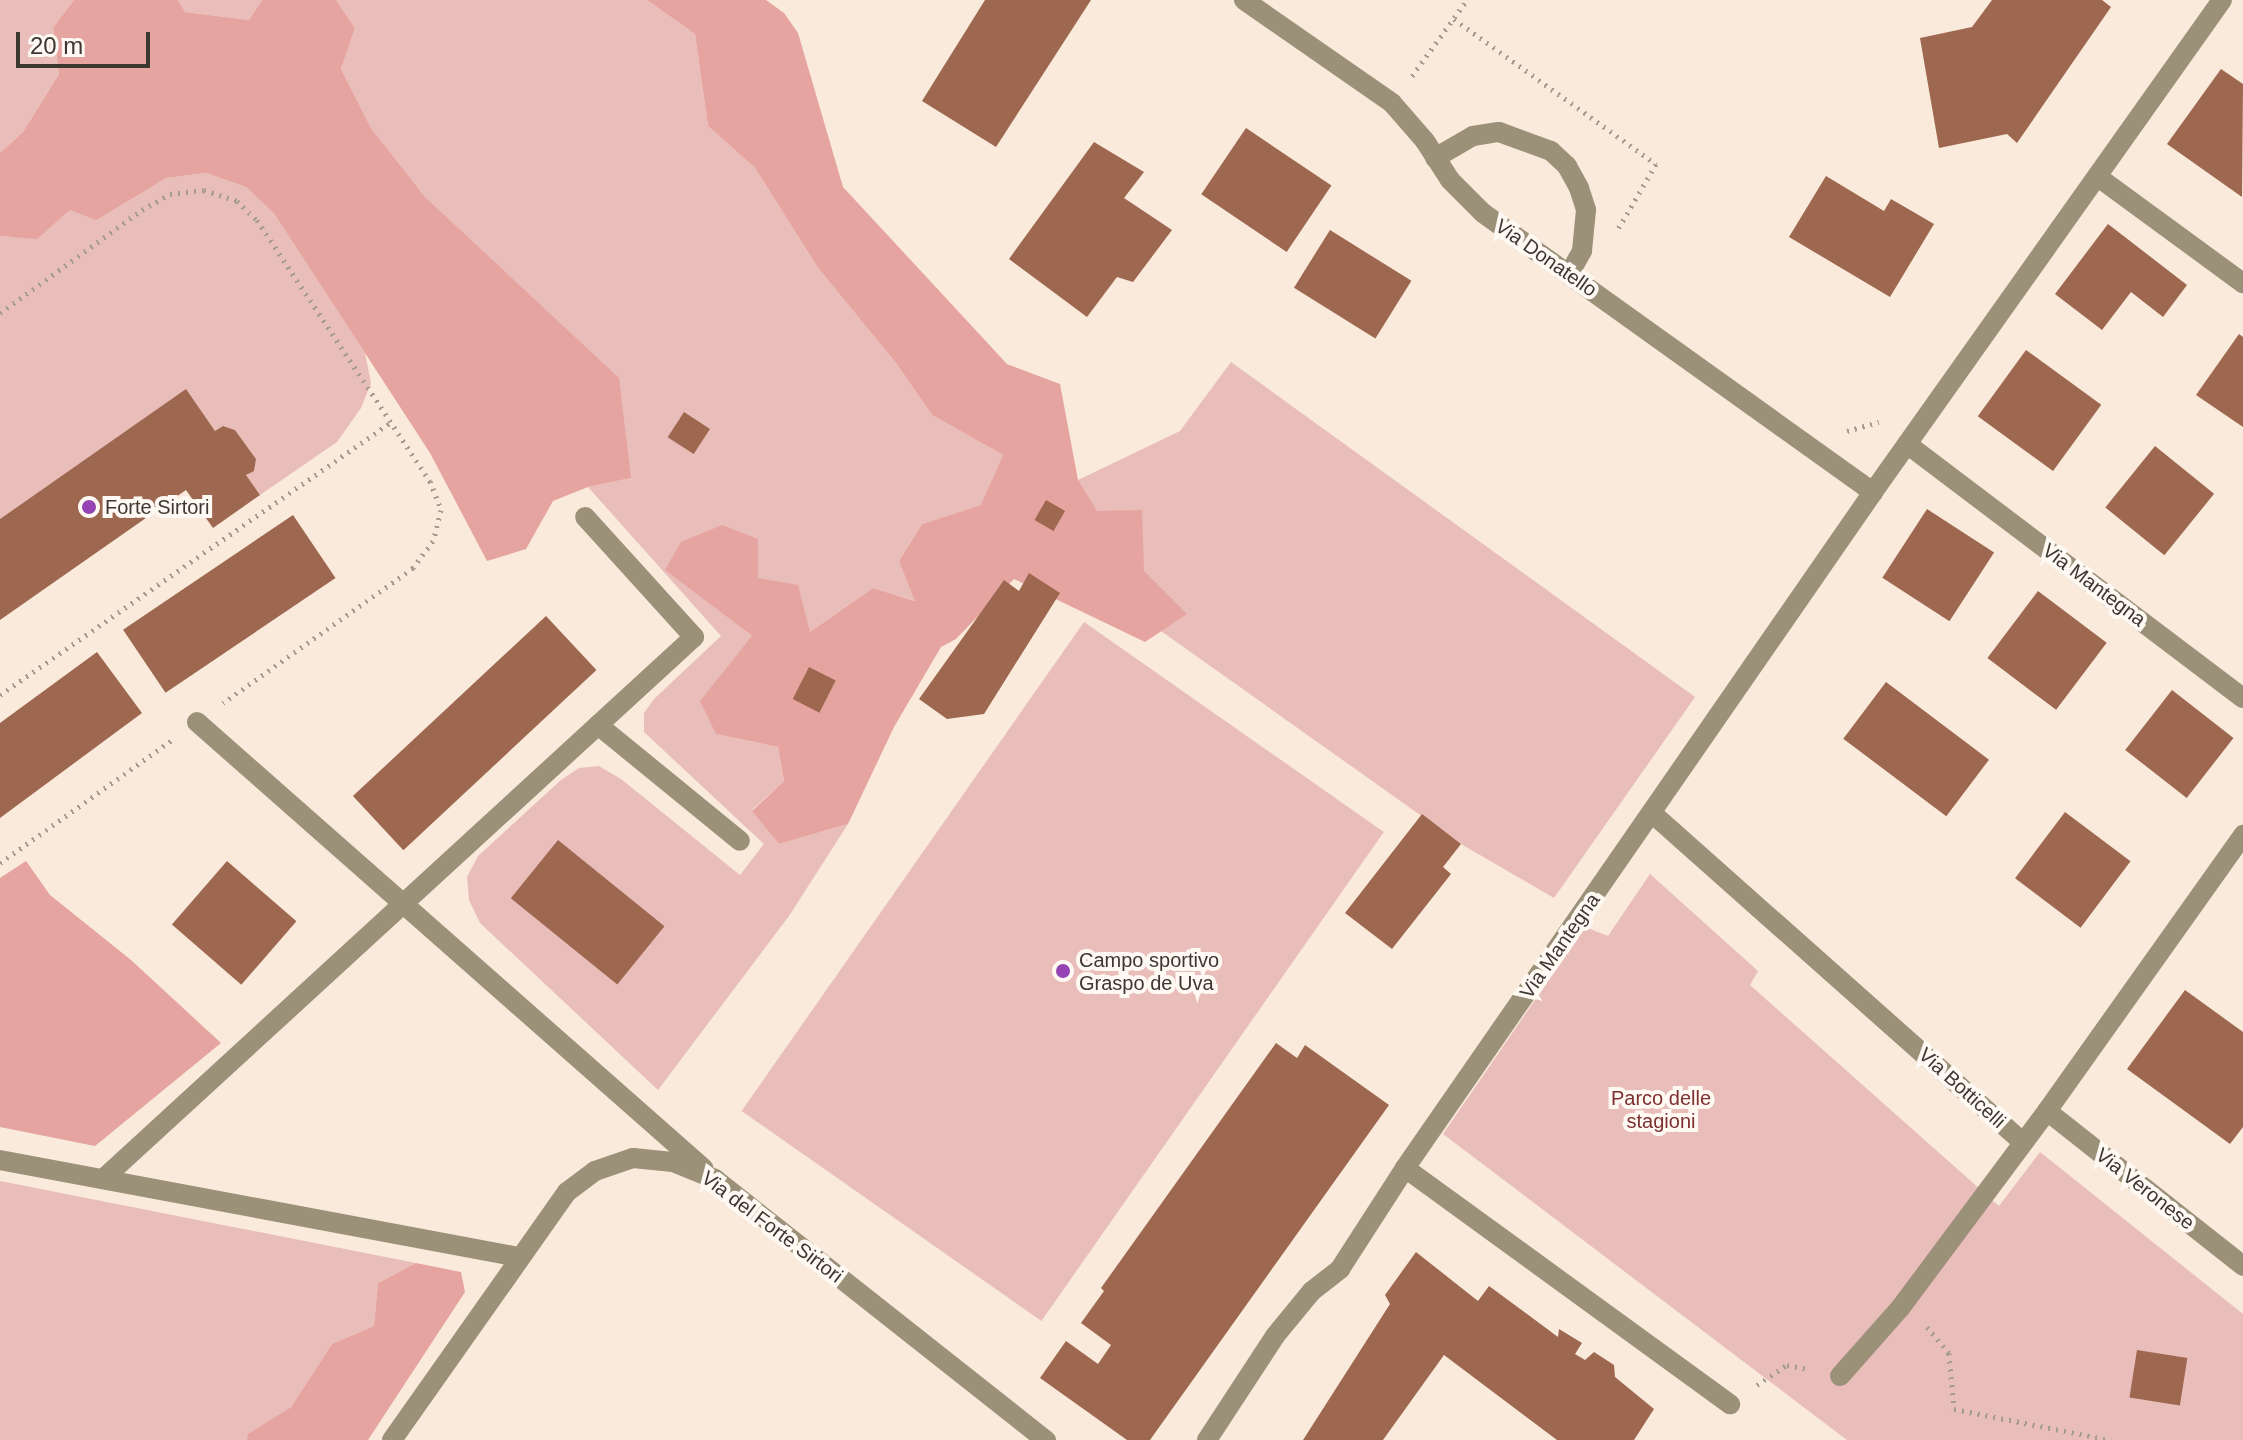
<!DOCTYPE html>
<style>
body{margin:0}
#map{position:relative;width:2243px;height:1440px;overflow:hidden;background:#f9eadb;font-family:Arial,sans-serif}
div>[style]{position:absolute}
.green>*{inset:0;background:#e9bdba;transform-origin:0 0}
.forest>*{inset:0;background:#e6a4a0}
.building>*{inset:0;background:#9e674f;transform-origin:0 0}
.path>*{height:5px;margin-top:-2.5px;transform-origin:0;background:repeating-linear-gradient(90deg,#a69b91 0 2px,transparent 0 8px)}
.minor>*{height:20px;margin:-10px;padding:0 10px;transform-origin:10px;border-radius:10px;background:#9b9179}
.dots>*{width:22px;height:22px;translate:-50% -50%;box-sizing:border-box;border:4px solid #fff9f3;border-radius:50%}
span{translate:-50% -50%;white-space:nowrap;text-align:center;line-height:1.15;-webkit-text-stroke:8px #fff9f3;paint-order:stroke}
.street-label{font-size:20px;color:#3d3732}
.poi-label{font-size:20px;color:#3d3732}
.left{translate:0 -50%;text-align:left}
.park-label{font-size:20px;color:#7e2f30}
.scale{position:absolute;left:16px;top:32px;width:134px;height:36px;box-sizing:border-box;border:4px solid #3d3732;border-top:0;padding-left:10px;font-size:24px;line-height:28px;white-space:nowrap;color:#3d3732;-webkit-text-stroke:6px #fff9f3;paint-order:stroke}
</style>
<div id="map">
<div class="green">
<i style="clip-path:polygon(0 0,74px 0,53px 29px,59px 74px,23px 132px,0 153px)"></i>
<i style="clip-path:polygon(178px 0,262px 0,249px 20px,185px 12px)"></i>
<i style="clip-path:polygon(336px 0,647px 0,695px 34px,708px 126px,755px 168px,818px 268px,896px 363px,932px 415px,1003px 455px,982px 505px,922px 524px,899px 561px,916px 601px,873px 588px,810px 632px,666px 570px,753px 637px,716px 734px,778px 747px,784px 781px,752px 810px,779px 844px,848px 824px,789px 916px,658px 1090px,480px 923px,469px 900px,467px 877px,478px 856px,561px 780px,579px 768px,599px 766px,621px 779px,740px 875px,764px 844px,644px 732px,644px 713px,654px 699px,721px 636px,588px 487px,631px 478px,426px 198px,371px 128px,341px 69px,355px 28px)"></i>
<i style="clip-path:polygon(206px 173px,246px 187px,274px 212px,365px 353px,371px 383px,361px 408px,337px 442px,260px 495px,246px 475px,254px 470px,256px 459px,235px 430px,223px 426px,215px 431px,186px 390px,0 519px,0 236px,37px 238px,70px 210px,132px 196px,166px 178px)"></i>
<i style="clip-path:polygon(1231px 362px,1695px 697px,1554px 898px,1461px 844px,1082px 575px,1078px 480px,1180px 431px)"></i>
<i style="left:1084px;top:622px;width:366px;height:597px;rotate:35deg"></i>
<i style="clip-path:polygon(1650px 874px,1758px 971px,1750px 985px,1999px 1206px,2040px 1152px,2243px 1314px,2243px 1440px,1847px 1440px,1443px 1134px,1585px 927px,1608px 936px)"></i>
<i style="clip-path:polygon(0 1181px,416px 1263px,378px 1283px,374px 1326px,332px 1344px,291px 1407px,249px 1434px,247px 1440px,0 1440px)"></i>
</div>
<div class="forest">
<i style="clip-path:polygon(74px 0,178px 0,185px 12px,249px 20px,262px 0,336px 0,355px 28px,341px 69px,371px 128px,426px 198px,619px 378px,631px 478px,588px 487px,553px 501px,526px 549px,487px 561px,430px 453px,274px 213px,246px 187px,206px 173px,166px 178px,96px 220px,70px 210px,37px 239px,0 236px,0 153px,23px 132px,59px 74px,53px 28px)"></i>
<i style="clip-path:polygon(647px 0,766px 0,784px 13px,798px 33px,843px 187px,1007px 364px,1060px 384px,1078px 480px,1097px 511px,1142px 510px,1144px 571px,1187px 614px,1145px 642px,1014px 579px,956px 639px,941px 647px,894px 727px,848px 824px,779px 844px,752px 811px,784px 781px,778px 747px,716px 734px,700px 701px,752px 636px,665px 570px,681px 542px,722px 525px,758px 539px,758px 578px,798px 585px,810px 632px,873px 588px,915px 601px,899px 561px,922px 524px,981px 505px,1003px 455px,932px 415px,896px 363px,818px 268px,755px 168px,708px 126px,695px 34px)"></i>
<i style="clip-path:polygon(26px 861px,50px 895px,131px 960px,221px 1043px,95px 1146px,0 1127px,0 878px)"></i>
<i style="clip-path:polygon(416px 1263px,461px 1272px,465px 1292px,368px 1440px,247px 1440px,248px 1434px,291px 1407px,332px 1344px,374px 1326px,378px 1283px)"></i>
</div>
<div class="building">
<i style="clip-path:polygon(985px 0,1091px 0,996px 147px,922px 101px)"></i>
<i style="clip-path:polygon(1992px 0,2102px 0,2111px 7px,2017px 143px,2007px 134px,1939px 148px,1920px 38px,1972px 27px)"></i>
<i style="clip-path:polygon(2221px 69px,2243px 84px,2242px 197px,2167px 144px)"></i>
<i style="left:1246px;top:128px;width:103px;height:80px;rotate:34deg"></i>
<i style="clip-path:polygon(1094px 142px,1144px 172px,1124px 198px,1172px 230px,1133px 282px,1117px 277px,1087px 317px,1009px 259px)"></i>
<i style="clip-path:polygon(1826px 176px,1884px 211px,1891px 199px,1934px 224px,1890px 297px,1789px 237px)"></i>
<i style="clip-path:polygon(2108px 224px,2187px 285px,2163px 317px,2131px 292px,2102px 330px,2055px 294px)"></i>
<i style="left:1330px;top:230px;width:96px;height:68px;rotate:32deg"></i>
<i style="clip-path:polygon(2239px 334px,2243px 337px,2243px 427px,2196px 395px)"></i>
<i style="left:2026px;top:350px;width:93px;height:82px;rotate:36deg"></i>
<i style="clip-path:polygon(186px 389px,215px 431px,223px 426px,235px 430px,256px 459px,254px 471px,246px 475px,260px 495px,213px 528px,186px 490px,0 620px,0 519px)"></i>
<i style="left:684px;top:412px;width:31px;height:30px;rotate:33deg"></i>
<i style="left:2155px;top:446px;width:76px;height:79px;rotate:39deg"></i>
<i style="left:1046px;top:500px;width:22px;height:23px;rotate:30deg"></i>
<i style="left:1927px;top:509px;width:80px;height:82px;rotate:33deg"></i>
<i style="left:293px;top:515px;width:76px;height:205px;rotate:56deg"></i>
<i style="clip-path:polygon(1029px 573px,1060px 593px,984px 714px,947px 719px,919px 699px,1004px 580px,1019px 591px)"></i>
<i style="left:2038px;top:591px;width:86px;height:84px;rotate:37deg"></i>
<i style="left:546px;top:616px;width:74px;height:264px;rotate:47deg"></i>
<i style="clip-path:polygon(97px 652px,142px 713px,0 818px,0 723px)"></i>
<i style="left:809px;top:667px;width:30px;height:36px;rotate:27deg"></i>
<i style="left:1886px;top:682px;width:129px;height:71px;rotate:37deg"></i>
<i style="left:2172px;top:690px;width:78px;height:76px;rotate:38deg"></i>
<i style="left:2065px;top:812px;width:82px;height:83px;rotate:37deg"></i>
<i style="clip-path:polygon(1422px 814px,1461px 844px,1443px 867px,1451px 874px,1392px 949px,1345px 913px)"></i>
<i style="left:558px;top:840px;width:137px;height:75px;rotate:39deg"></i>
<i style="left:227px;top:861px;width:92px;height:84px;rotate:41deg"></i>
<i style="clip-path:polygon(2185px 990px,2243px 1032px,2243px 1127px,2230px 1144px,2127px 1069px)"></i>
<i style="clip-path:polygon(1276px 1043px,1297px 1058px,1305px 1045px,1389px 1105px,1150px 1440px,1127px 1440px,1040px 1378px,1066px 1341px,1098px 1364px,1111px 1345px,1081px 1323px,1104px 1291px,1101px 1288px)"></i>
<i style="clip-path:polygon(1416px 1252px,1478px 1301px,1489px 1286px,1558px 1337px,1559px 1329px,1582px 1343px,1575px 1354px,1585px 1360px,1594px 1352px,1614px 1365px,1615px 1377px,1654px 1409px,1634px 1440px,1557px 1440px,1444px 1355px,1383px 1440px,1303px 1440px,1390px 1304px,1385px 1295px)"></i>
<i style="left:2137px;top:1350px;width:51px;height:48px;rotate:9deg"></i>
</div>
<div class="path">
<i style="left:1454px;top:19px;width:249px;rotate:35.7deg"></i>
<i style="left:1656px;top:164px;width:75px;rotate:120.3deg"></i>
<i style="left:1412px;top:76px;width:94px;rotate:-54.1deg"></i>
<i style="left:0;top:313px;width:175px;rotate:-36deg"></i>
<i style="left:142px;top:210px;width:32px;rotate:-30deg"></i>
<i style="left:170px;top:194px;width:34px;rotate:-7deg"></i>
<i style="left:204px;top:190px;width:35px;rotate:18deg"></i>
<i style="left:237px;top:201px;width:28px;rotate:44deg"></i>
<i style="left:257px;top:220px;width:313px;rotate:56.5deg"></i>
<i style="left:430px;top:481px;width:31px;rotate:69deg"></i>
<i style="left:441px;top:510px;width:32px;rotate:104deg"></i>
<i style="left:433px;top:541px;width:34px;rotate:127deg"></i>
<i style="left:413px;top:568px;width:233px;rotate:144.6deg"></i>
<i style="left:1847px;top:431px;width:33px;rotate:-16deg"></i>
<i style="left:0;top:695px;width:478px;rotate:-34.9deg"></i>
<i style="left:0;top:863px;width:213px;rotate:-35.6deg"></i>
<i style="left:1927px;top:1327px;width:34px;rotate:50deg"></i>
<i style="left:1949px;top:1353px;width:56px;rotate:84.9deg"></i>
<i style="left:1954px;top:1409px;width:160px;rotate:11.2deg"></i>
<i style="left:1757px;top:1385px;width:36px;rotate:-34deg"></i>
<i style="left:1787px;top:1365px;width:21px;rotate:11deg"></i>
</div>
<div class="minor">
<i style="left:1244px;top:0;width:180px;rotate:34.8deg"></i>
<i style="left:1392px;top:103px;width:50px;rotate:49deg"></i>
<i style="left:1425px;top:141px;width:46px;rotate:57.3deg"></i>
<i style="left:1450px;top:180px;width:47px;rotate:45deg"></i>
<i style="left:1483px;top:213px;width:480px;rotate:35.6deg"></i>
<i style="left:1435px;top:158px;width:44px;rotate:-30.1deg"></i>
<i style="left:1473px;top:136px;width:26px;rotate:-9deg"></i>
<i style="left:1499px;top:132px;width:55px;rotate:20.1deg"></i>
<i style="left:1551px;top:151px;width:22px;rotate:43deg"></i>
<i style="left:1567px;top:166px;width:25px;rotate:61deg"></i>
<i style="left:1579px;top:188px;width:23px;rotate:72deg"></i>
<i style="left:1586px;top:210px;width:41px;rotate:95.6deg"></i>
<i style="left:1582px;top:251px;width:26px;rotate:119deg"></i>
<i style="left:2098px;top:177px;width:180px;rotate:36.2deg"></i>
<i style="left:1907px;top:444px;width:421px;rotate:37.1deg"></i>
<i style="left:197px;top:722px;width:675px;rotate:41.39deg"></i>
<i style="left:598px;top:725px;width:183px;rotate:39.2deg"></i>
<i style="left:1653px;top:814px;width:495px;rotate:41.6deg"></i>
<i style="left:2047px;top:1111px;width:250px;rotate:38.3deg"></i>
<i style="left:0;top:1160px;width:528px;rotate:10.59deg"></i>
<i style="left:1405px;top:1168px;width:402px;rotate:36deg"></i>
<i style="left:103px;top:1179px;width:802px;rotate:-42.52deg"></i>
<i style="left:694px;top:637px;width:162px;rotate:-132.2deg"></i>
<i style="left:1840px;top:1376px;width:92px;rotate:-48.5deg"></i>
<i style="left:1901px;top:1307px;width:244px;rotate:-53.3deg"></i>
<i style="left:2047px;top:1111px;width:339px;rotate:-54.6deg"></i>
<i style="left:392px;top:1440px;width:304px;rotate:-54.8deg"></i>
<i style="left:567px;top:1192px;width:35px;rotate:-37deg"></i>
<i style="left:595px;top:1171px;width:40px;rotate:-18.9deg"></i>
<i style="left:633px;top:1158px;width:40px;rotate:5.7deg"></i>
<i style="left:673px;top:1162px;width:45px;rotate:22deg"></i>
<i style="left:715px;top:1179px;width:422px;rotate:38.3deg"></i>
<i style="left:1207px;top:1440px;width:124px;rotate:-56.8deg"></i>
<i style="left:1275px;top:1336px;width:58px;rotate:-50.6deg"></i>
<i style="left:1312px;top:1291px;width:36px;rotate:-38deg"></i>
<i style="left:1340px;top:1269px;width:120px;rotate:-57.2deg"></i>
<i style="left:1405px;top:1168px;width:822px;rotate:-55.3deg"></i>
<i style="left:1873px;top:492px;width:603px;rotate:-54.65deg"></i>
</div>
<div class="dots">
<i style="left:89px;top:507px;background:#9644b3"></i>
<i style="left:1063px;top:971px;background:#9644b3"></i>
</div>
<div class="street-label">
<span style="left:1546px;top:258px;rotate:35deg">Via Donatello</span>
<span style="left:2094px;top:585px;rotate:37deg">Via Mantegna</span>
<span style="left:1560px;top:946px;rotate:-55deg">Via Mantegna</span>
<span style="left:1962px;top:1088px;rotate:42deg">Via Botticelli</span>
<span style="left:2145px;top:1189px;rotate:38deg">Via Veronese</span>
<span style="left:772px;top:1227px;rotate:37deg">Via del Forte Sirtori</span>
</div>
<div class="poi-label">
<span class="left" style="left:105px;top:507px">Forte Sirtori</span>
<span class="left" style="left:1079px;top:972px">Campo sportivo<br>Graspo de Uva</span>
</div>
<div class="park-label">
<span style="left:1661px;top:1110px">Parco delle<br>stagioni</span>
</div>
<div class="scale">20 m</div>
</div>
